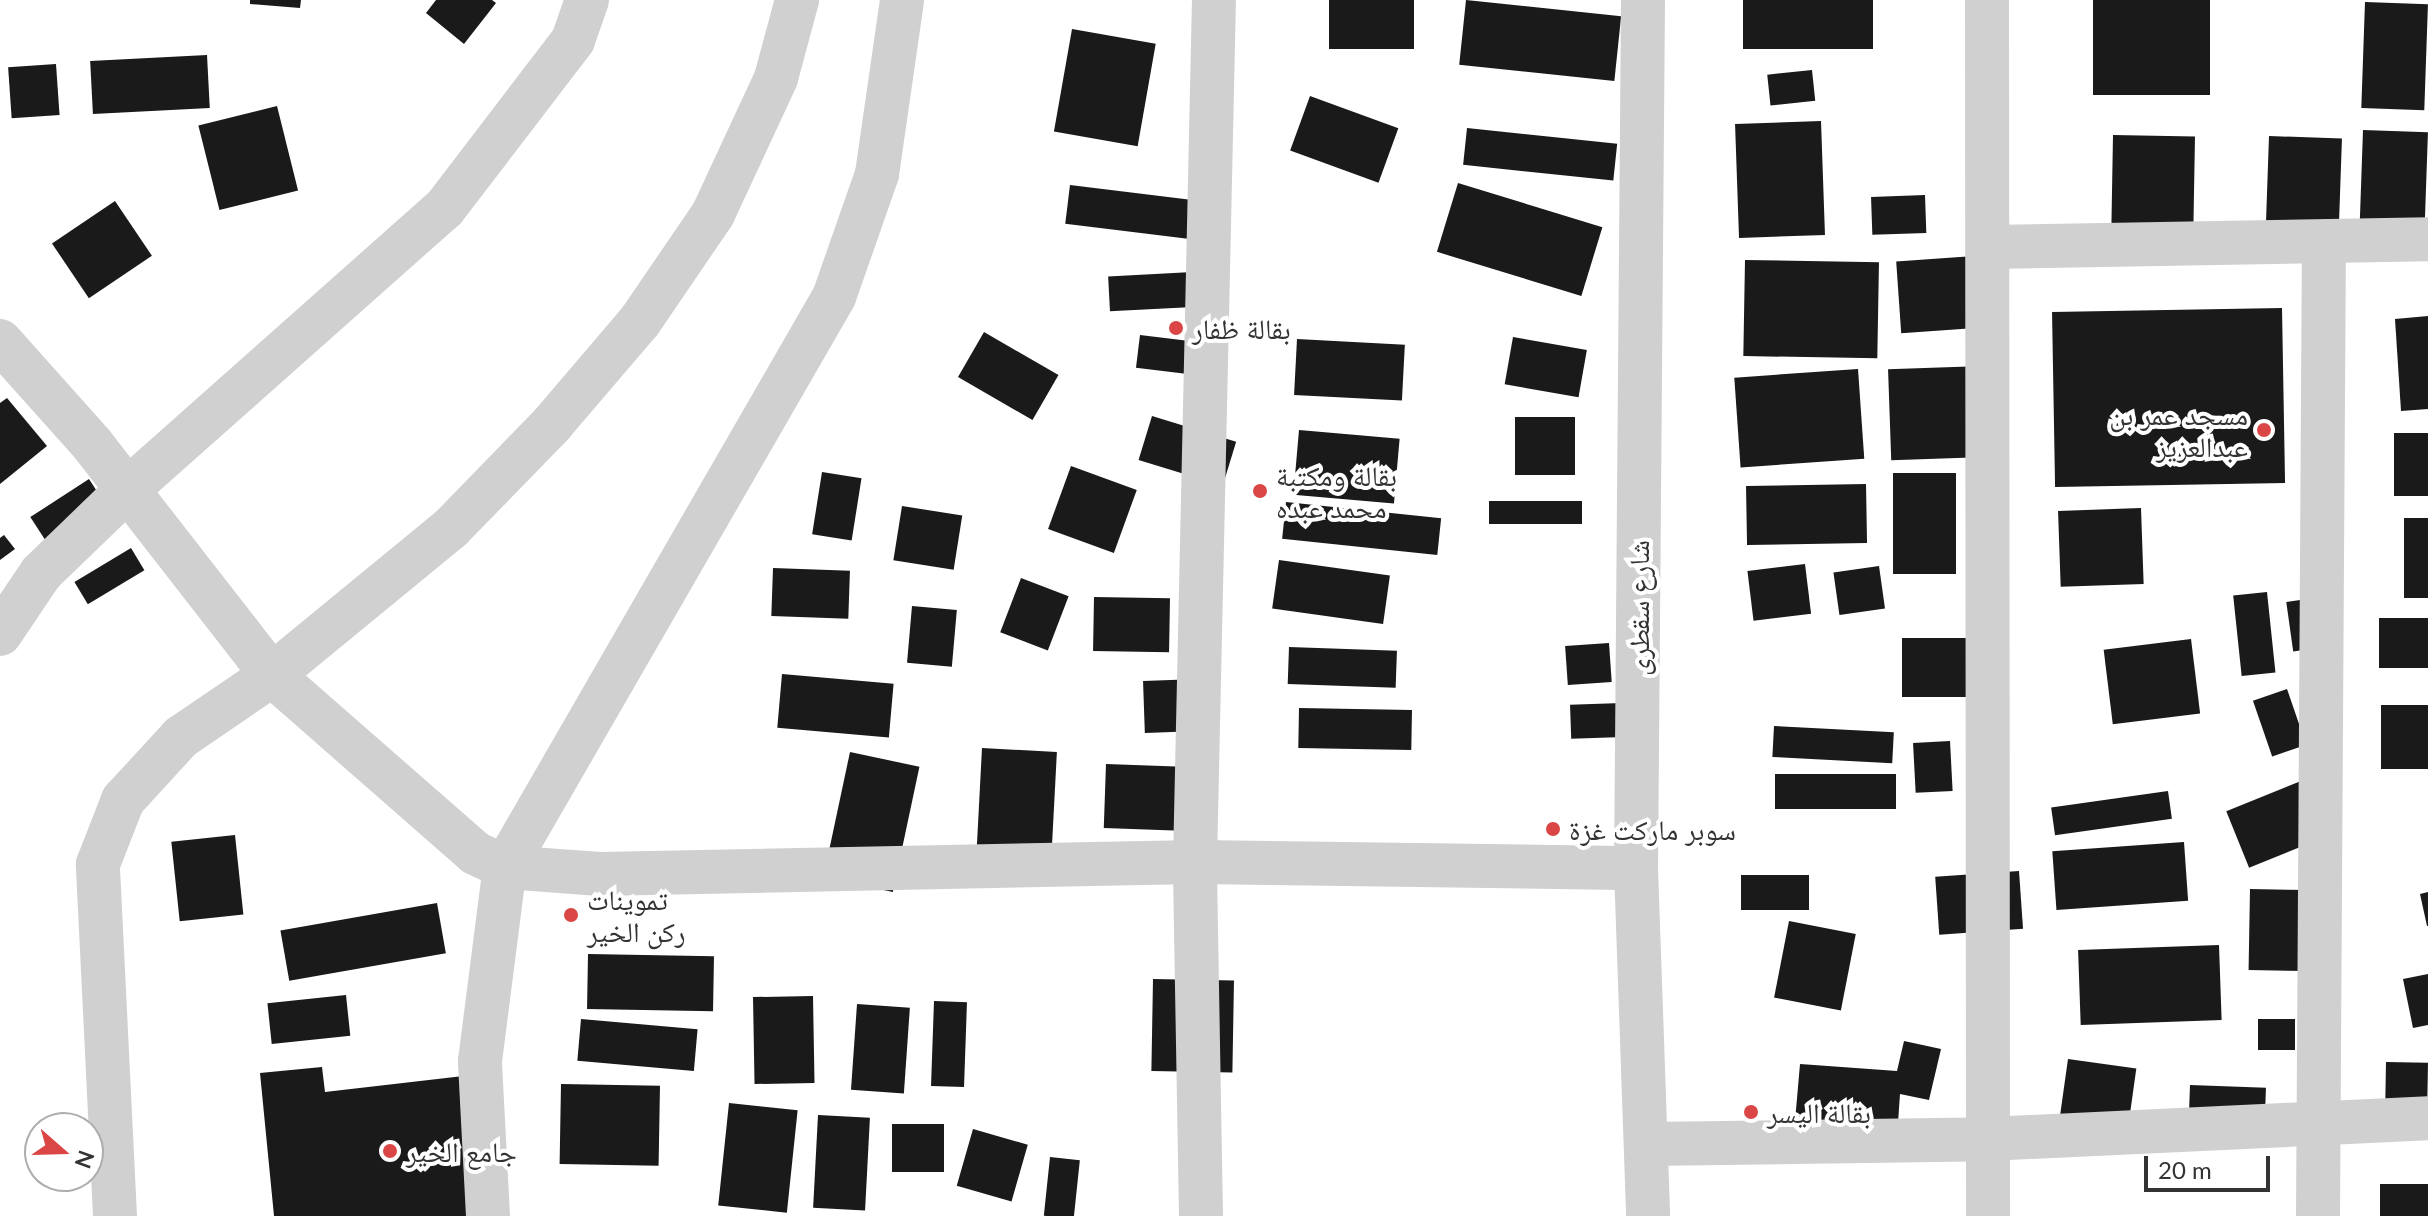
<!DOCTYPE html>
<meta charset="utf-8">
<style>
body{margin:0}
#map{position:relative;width:2428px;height:1216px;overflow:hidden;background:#fff;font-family:Lato,"Noto Naskh Arabic",sans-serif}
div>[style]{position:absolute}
.building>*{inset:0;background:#1a1a1a;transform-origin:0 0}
.minor>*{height:44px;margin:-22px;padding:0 22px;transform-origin:22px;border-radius:22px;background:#d0d0d0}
.dots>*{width:22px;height:22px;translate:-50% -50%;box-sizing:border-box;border:4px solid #fff;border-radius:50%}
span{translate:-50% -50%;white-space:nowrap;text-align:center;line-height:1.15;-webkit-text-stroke:8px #fff;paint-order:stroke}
.poi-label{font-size:28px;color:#333}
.left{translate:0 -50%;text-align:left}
.right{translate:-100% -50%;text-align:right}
.street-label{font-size:28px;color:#333}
.north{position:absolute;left:24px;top:1112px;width:80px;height:80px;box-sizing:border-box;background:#fff;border:2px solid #adadad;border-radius:50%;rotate:110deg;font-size:22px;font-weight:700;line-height:32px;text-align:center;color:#333}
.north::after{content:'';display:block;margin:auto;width:28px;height:36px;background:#da4645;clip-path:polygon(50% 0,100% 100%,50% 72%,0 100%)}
.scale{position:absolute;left:2144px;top:1156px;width:126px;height:36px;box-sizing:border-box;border:4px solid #333;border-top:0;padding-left:10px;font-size:24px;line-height:28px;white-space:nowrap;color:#333;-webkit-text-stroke:6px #fff;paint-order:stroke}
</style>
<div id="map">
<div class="building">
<i style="clip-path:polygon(250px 0,301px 0,300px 8px,250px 4px)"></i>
<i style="clip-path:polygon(436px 0,492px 0,496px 3px,464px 44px,426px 13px)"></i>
<i style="left:1329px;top:0;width:85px;height:49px"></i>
<i style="left:1466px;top:0;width:156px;height:65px;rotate:6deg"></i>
<i style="left:1743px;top:0;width:130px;height:49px"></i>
<i style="left:2093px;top:0;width:117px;height:95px"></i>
<i style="left:2365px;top:2px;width:63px;height:106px;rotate:2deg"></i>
<i style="left:1072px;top:29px;width:85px;height:104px;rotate:10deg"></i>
<i style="left:207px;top:55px;width:53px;height:117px;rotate:87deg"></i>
<i style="left:56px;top:64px;width:51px;height:48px;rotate:86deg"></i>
<i style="left:1812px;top:70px;width:31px;height:45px;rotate:84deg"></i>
<i style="left:1310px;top:96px;width:94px;height:58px;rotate:20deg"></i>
<i style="left:277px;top:106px;width:87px;height:81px;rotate:76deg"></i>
<i style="left:1821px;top:121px;width:114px;height:86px;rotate:88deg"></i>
<i style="left:1467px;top:128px;width:151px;height:37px;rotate:6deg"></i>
<i style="left:2363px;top:130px;width:65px;height:104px;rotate:2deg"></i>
<i style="left:2113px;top:135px;width:82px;height:90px;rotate:1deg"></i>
<i style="left:2269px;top:136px;width:73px;height:118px;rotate:2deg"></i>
<i style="left:1458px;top:183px;width:151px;height:72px;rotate:17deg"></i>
<i style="left:1070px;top:185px;width:146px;height:39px;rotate:7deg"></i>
<i style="left:1925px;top:195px;width:38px;height:54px;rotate:88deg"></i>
<i style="left:115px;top:201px;width:66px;height:76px;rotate:56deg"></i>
<i style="left:1974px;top:256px;width:72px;height:78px;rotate:86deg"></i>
<i style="left:1745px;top:260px;width:134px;height:96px;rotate:1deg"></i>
<i style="left:1211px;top:271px;width:35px;height:103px;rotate:87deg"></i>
<i style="left:2282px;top:308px;width:175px;height:230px;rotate:89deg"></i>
<i style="clip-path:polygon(2428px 316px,2428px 409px,2401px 411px,2395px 319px)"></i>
<i style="left:984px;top:332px;width:86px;height:52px;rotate:30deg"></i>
<i style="left:1140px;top:335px;width:83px;height:33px;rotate:7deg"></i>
<i style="left:1513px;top:337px;width:75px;height:48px;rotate:10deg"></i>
<i style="left:1297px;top:339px;width:108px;height:56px;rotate:3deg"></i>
<i style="left:1983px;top:366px;width:91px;height:95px;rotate:88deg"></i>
<i style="left:1858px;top:369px;width:90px;height:124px;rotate:86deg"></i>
<i style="clip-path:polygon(7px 398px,47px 446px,0 484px,0 403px)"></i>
<i style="left:1152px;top:416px;width:88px;height:46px;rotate:17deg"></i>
<i style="left:1575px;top:417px;width:58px;height:60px;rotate:90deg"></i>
<i style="left:1299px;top:430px;width:101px;height:65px;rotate:5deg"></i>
<i style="left:2428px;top:433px;width:63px;height:34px;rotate:90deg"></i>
<i style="left:1071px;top:466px;width:70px;height:67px;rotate:20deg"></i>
<i style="left:822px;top:472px;width:40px;height:63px;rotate:9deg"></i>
<i style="left:1893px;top:473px;width:63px;height:101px"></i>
<i style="left:89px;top:479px;width:50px;height:70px;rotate:57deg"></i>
<i style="left:1866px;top:484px;width:59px;height:120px;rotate:89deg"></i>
<i style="left:1582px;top:501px;width:23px;height:93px;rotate:90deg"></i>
<i style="left:1286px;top:502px;width:156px;height:37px;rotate:6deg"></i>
<i style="left:902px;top:506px;width:61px;height:55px;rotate:9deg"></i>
<i style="left:2141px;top:508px;width:76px;height:83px;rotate:88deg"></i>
<i style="left:2404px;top:518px;width:24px;height:80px"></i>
<i style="clip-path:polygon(4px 535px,15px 549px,0 560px,0 538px)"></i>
<i style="left:131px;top:548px;width:26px;height:66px;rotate:59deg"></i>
<i style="left:1279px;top:560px;width:112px;height:49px;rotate:8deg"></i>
<i style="left:1805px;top:564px;width:50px;height:58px;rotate:83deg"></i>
<i style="left:1879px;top:566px;width:43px;height:46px;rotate:82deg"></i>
<i style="left:773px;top:568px;width:77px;height:48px;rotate:2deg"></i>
<i style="left:1021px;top:578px;width:51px;height:58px;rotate:21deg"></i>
<i style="left:2267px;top:592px;width:81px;height:34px;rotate:84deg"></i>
<i style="left:1094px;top:597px;width:76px;height:54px;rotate:1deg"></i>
<i style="left:2314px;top:598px;width:50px;height:28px;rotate:82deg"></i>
<i style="left:912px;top:606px;width:45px;height:57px;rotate:5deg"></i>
<i style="left:2428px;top:618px;width:50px;height:49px;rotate:90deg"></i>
<i style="left:1902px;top:638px;width:78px;height:59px"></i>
<i style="left:2191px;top:639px;width:75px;height:88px;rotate:83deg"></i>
<i style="left:1609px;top:643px;width:39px;height:44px;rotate:86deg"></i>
<i style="left:1289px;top:647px;width:108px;height:37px;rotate:2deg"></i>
<i style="left:782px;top:674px;width:112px;height:54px;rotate:5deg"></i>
<i style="left:1198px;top:679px;width:52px;height:55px;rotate:88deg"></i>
<i style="left:2287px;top:689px;width:59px;height:36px;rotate:71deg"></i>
<i style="left:1622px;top:703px;width:34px;height:52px;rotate:88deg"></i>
<i style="left:2428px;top:705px;width:64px;height:47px;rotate:90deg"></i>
<i style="left:1299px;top:708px;width:113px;height:40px;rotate:1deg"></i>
<i style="left:1774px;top:726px;width:120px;height:31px;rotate:3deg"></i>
<i style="left:1950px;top:741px;width:50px;height:37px;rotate:87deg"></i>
<i style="left:982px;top:748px;width:75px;height:100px;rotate:3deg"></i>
<i style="left:850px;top:752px;width:71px;height:128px;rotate:12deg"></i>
<i style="left:1106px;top:764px;width:98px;height:64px;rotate:2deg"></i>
<i style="left:1896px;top:774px;width:35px;height:121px;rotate:90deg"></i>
<i style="left:2306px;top:779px;width:61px;height:86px;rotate:68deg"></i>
<i style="left:2168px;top:791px;width:28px;height:118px;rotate:82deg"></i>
<i style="left:235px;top:835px;width:80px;height:64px;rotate:84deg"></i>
<i style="left:2184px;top:842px;width:59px;height:132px;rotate:86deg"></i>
<i style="left:2019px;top:871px;width:58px;height:84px;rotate:86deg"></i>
<i style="left:1741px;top:875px;width:68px;height:35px"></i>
<i style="left:2250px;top:889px;width:63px;height:81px;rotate:1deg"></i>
<i style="clip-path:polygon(2428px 892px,2428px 926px,2427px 926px,2420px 894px)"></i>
<i style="left:437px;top:903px;width:51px;height:159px;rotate:80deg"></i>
<i style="left:1789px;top:921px;width:68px;height:78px;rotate:11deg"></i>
<i style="left:2219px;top:945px;width:75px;height:141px;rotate:88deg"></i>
<i style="left:588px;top:954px;width:126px;height:55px;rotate:1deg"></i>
<i style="clip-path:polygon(2428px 974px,2428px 1025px,2413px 1028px,2403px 979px)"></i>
<i style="left:1153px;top:979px;width:81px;height:92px;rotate:1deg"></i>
<i style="left:346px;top:995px;width:41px;height:79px;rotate:84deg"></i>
<i style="left:813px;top:996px;width:87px;height:60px;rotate:89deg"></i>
<i style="left:934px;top:1001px;width:33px;height:85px;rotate:2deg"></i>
<i style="left:857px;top:1004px;width:53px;height:86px;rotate:4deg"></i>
<i style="left:581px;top:1019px;width:117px;height:42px;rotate:5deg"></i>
<i style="left:2258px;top:1019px;width:37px;height:31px"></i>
<i style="clip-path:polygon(1904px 1041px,1941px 1049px,1929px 1100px,1900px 1094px,1896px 1152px,1793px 1144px,1800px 1064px,1897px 1071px)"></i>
<i style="left:2068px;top:1059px;width:69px;height:66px;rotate:8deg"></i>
<i style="left:2386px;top:1062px;width:42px;height:52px;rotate:1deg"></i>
<i style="clip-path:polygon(322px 1067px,325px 1092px,472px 1075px,486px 1216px,274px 1216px,260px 1073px)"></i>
<i style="left:561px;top:1084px;width:99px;height:80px;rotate:1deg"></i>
<i style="left:2190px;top:1085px;width:76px;height:52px;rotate:2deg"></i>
<i style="left:729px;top:1103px;width:69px;height:103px;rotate:6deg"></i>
<i style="left:818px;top:1115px;width:52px;height:93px;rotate:3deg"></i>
<i style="left:944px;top:1124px;width:48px;height:52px;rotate:90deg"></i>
<i style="left:973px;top:1129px;width:57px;height:59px;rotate:16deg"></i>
<i style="left:1050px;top:1157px;width:30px;height:59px;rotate:6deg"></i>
<i style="left:2380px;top:1184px;width:48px;height:32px"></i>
</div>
<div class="minor">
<i style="left:1643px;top:0;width:868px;rotate:90.46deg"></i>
<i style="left:1636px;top:868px;width:348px;rotate:88deg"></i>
<i style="left:1987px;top:0;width:1216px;rotate:89.95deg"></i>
<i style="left:1988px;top:247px;width:440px;rotate:-1deg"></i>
<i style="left:0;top:341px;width:138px;rotate:48.2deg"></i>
<i style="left:92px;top:444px;width:293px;rotate:52.1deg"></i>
<i style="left:272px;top:675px;width:270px;rotate:41.2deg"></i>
<i style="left:475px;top:853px;width:33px;rotate:25deg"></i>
<i style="left:505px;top:867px;width:658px;rotate:-60.01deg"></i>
<i style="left:834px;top:297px;width:130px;rotate:-70.7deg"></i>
<i style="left:877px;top:174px;width:176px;rotate:-81.8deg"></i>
<i style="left:0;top:634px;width:73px;rotate:-56.1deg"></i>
<i style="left:41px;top:573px;width:120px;rotate:-44deg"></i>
<i style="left:127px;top:490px;width:424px;rotate:-41.6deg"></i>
<i style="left:444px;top:209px;width:213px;rotate:-52.6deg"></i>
<i style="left:573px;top:40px;width:42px;rotate:-70.7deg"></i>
<i style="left:1647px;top:1144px;width:341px;rotate:-0.8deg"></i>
<i style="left:1988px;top:1139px;width:441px;rotate:-2.7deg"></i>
<i style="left:115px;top:1216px;width:352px;rotate:-92.8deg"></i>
<i style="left:98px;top:864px;width:69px;rotate:-68.7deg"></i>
<i style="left:123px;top:800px;width:86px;rotate:-47.4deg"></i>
<i style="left:181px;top:737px;width:110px;rotate:-34.3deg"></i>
<i style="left:272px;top:675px;width:232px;rotate:-39.4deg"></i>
<i style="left:451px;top:528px;width:145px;rotate:-45.8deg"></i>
<i style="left:552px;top:424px;width:135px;rotate:-49.5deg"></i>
<i style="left:640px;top:321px;width:130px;rotate:-55.7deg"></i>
<i style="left:713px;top:214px;width:150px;rotate:-65.1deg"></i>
<i style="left:776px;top:78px;width:81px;rotate:-74.9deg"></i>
<i style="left:488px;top:1216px;width:155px;rotate:-93deg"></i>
<i style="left:480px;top:1061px;width:196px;rotate:-82.7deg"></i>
<i style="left:505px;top:867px;width:95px;rotate:4.2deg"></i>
<i style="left:600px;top:874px;width:595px;rotate:-1.16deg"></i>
<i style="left:1195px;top:862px;width:441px;rotate:0.8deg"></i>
<i style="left:1201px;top:1216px;width:354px;rotate:-91deg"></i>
<i style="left:1195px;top:862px;width:862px;rotate:-88.74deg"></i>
<i style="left:2318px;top:1216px;width:973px;rotate:-89.65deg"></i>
</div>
<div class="dots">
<i style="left:1176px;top:328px;background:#da4645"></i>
<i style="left:2264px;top:430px;background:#da4645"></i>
<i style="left:1260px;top:491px;background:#da4645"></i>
<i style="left:1553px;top:829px;background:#da4645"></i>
<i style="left:571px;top:915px;background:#da4645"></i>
<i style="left:1751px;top:1112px;background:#da4645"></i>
<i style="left:390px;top:1151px;background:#da4645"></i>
</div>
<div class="poi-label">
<span class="left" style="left:1192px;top:328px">بقالة ظفار</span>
<span class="right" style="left:2248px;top:430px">مسجد عمر بن<br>عبدالعزيز</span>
<span class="left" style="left:1276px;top:491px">بقالة ومكتبة<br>محمد عبده</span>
<span class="left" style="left:1569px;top:829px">سوبر ماركت غزة</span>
<span class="left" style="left:587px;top:915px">تموينات<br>ركن الخير</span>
<span class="left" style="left:1767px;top:1112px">بقالة اليسر</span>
<span class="left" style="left:406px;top:1151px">جامع الخير</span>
</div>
<div class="street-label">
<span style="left:1638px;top:608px;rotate:-90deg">شارع سقطرى</span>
</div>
<div class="north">N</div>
<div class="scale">20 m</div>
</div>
